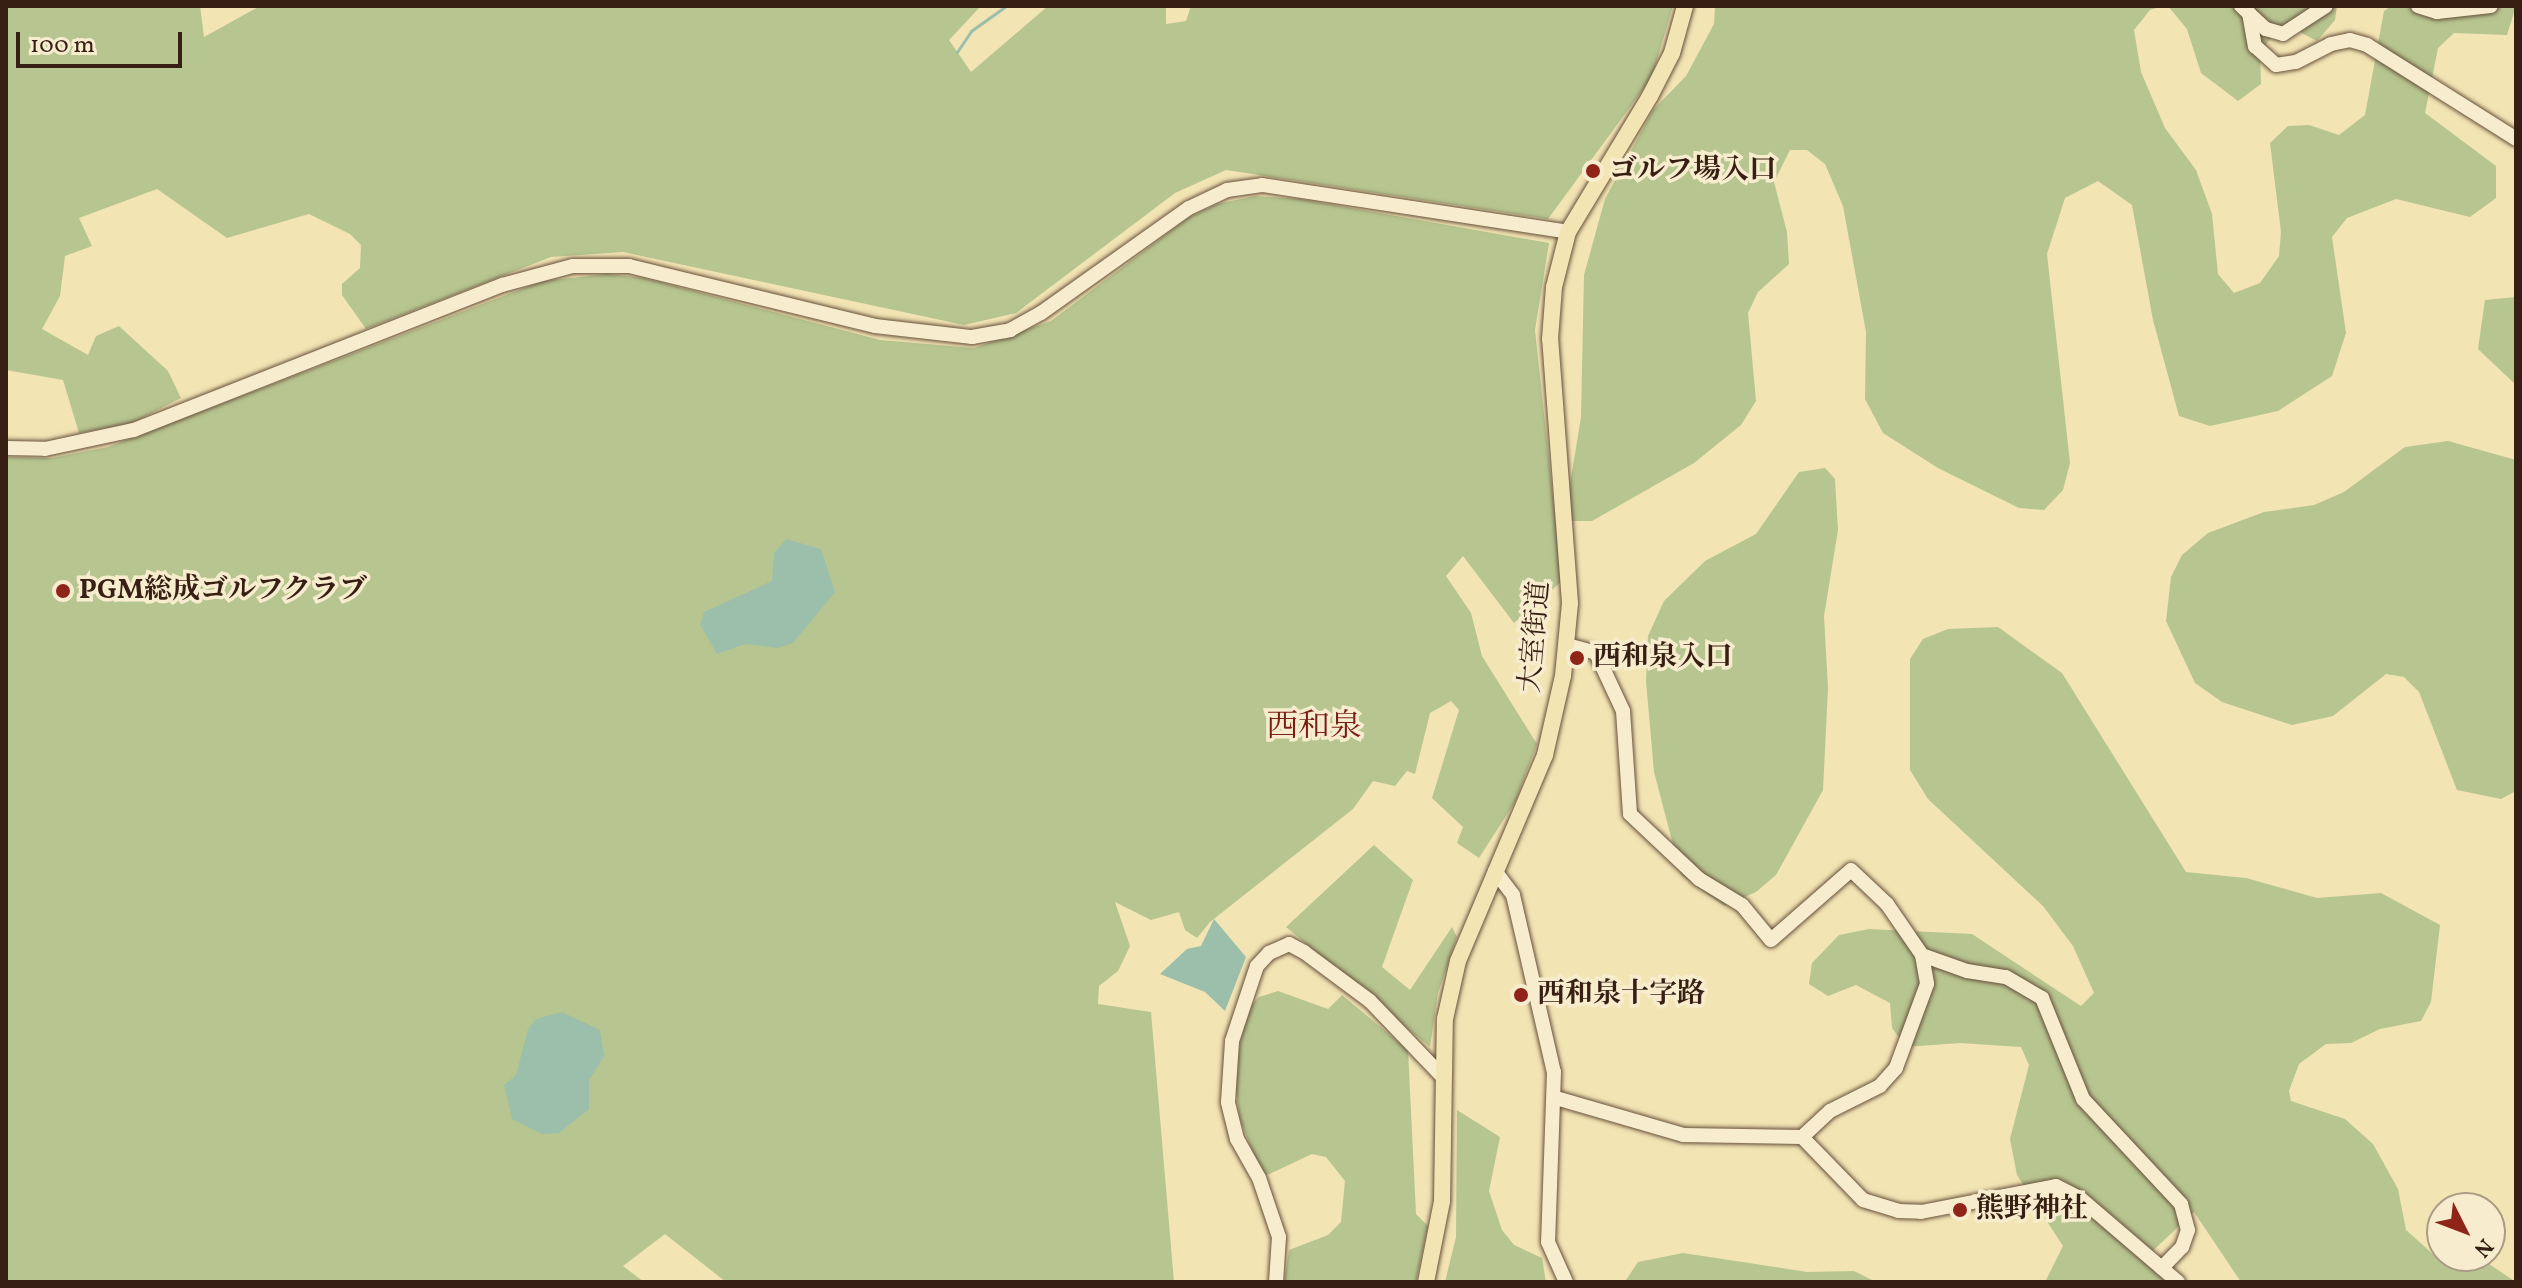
<!DOCTYPE html>
<meta charset="utf-8">
<style>
body{margin:0}
#map{position:relative;width:2522px;height:1288px;overflow:hidden;background:#f3e4b4;font-family:Vollkorn,"Noto Serif JP",serif}
div>[style]{position:absolute}
.green>*{inset:0;background:#b7c590}
.water>*{inset:0;background:#9bbfaa}
.stream>*{height:3px;margin:-1.5px;padding:0 1.5px;transform-origin:1.5px;border-radius:1.5px;background:#9bbfaa}
.roads{filter:drop-shadow(0 0 2px #67503c) drop-shadow(0 0 2px #67503c)}
.minor>*{height:14px;margin:-7px;padding:0 7px;transform-origin:7px;border-radius:7px;background:#f7edce}
.major>*{height:16px;margin:-8px;padding:0 8px;transform-origin:8px;border-radius:8px;background:#f3e4b4}
.dots>*{width:22px;height:22px;translate:-50% -50%;box-sizing:border-box;border:4px solid #f7edce;border-radius:50%}
span{translate:-50% -50%;white-space:nowrap;text-align:center;line-height:1.15;-webkit-text-stroke:7px #f7edce;paint-order:stroke}
.poi-label{font-size:28px;color:#381f14;font-weight:700}
.left{translate:0 -50%;text-align:left}
.street-label{font-size:28px;color:#381f14}
.quarter-label{font-size:32px;color:#7a1f14}
.frame{position:absolute;inset:0;border:8px solid #381f14;pointer-events:none}
.north{position:absolute;left:2426px;top:1192px;width:80px;height:80px;box-sizing:border-box;background:#f7edce;border:2px solid #ab9b84;border-radius:50%;rotate:132deg;font-size:22px;font-weight:700;line-height:32px;text-align:center;color:#381f14}
.north::after{content:'';display:block;margin:auto;width:28px;height:36px;background:#8f2418;clip-path:polygon(50% 0,100% 100%,50% 72%,0 100%)}
.scale{position:absolute;left:16px;top:32px;width:166px;height:36px;box-sizing:border-box;border:4px solid #381f14;border-top:0;padding-left:10px;font-size:24px;line-height:28px;white-space:nowrap;color:#381f14;-webkit-text-stroke:6px #f7edce;paint-order:stroke}
</style>
<div id="map">
<div class="green">
<i style="clip-path:polygon(6px 6px,200px 6px,204px 37px,260px 6px,981px 6px,949px 40px,971px 72px,1048px 6px,1166px 6px,1166px 24px,1186px 21px,1191px 6px,1673px 6px,1652px 77px,1548px 219px,1226px 170px,1175px 193px,1016px 313px,964px 325px,623px 252px,551px 257px,366px 329px,342px 295px,342px 284px,360px 268px,361px 245px,350px 234px,309px 214px,227px 238px,157px 189px,79px 218px,92px 246px,65px 256px,60px 296px,42px 329px,88px 355px,96px 336px,119px 326px,168px 371px,181px 398px,132px 423px,79px 433px,63px 380px,6px 370px)"></i>
<i style="clip-path:polygon(1715px 6px,2163px 6px,2150px 10px,2134px 30px,2141px 72px,2165px 128px,2196px 170px,2212px 214px,2218px 274px,2234px 293px,2260px 283px,2279px 256px,2281px 232px,2270px 143px,2288px 126px,2309px 125px,2339px 135px,2365px 115px,2384px 11px,2391px 6px,2516px 6px,2507px 35px,2454px 33px,2438px 48px,2425px 113px,2496px 166px,2496px 198px,2470px 217px,2396px 199px,2347px 218px,2332px 237px,2346px 333px,2332px 376px,2278px 411px,2210px 426px,2179px 416px,2153px 320px,2132px 205px,2098px 181px,2065px 198px,2047px 254px,2070px 463px,2063px 490px,2044px 510px,2019px 508px,1938px 468px,1883px 433px,1865px 399px,1866px 332px,1843px 206px,1825px 164px,1807px 150px,1790px 150px,1774px 182px,1787px 232px,1789px 264px,1758px 292px,1748px 313px,1756px 401px,1741px 425px,1694px 463px,1592px 521px,1564px 521px,1581px 417px,1584px 275px,1605px 199px,1653px 110px,1686px 76px,1714px 24px)"></i>
<i style="clip-path:polygon(2168px 6px,2337px 6px,2335px 20px,2317px 41px,2290px 27px,2270px 39px,2260px 53px,2261px 84px,2238px 101px,2201px 73px,2187px 29px)"></i>
<i style="clip-path:polygon(1255px 196px,1300px 199px,1549px 243px,1535px 330px,1562px 581px,1514px 623px,1463px 556px,1446px 576px,1471px 613px,1482px 656px,1537px 744px,1515px 802px,1479px 858px,1457px 843px,1463px 827px,1432px 798px,1459px 710px,1451px 701px,1430px 713px,1415px 774px,1407px 771px,1395px 786px,1373px 781px,1353px 809px,1210px 922px,1197px 938px,1185px 930px,1179px 912px,1151px 920px,1115px 902px,1130px 946px,1118px 971px,1099px 986px,1098px 1004px,1151px 1012px,1174px 1282px,726px 1282px,665px 1234px,623px 1266px,644px 1282px,6px 1282px,6px 457px,52px 458px,108px 447px,543px 281px,607px 274px,644px 278px,880px 340px,974px 348px,1051px 321px,1188px 218px,1217px 204px)"></i>
<i style="clip-path:polygon(2516px 297px,2516px 385px,2478px 349px,2485px 300px)"></i>
<i style="clip-path:polygon(2448px 441px,2516px 460px,2516px 791px,2501px 799px,2457px 790px,2419px 692px,2404px 677px,2386px 674px,2333px 716px,2292px 725px,2222px 702px,2195px 683px,2166px 621px,2171px 577px,2182px 555px,2208px 533px,2264px 512px,2314px 505px,2344px 492px,2405px 447px)"></i>
<i style="clip-path:polygon(1825px 468px,1835px 479px,1838px 530px,1824px 616px,1828px 688px,1823px 790px,1776px 875px,1756px 892px,1724px 906px,1681px 875px,1654px 772px,1646px 681px,1648px 636px,1664px 601px,1705px 561px,1756px 534px,1799px 472px)"></i>
<i style="clip-path:polygon(1998px 627px,2062px 673px,2186px 872px,2246px 878px,2317px 898px,2381px 893px,2440px 925px,2431px 1002px,2421px 1021px,2380px 1029px,2351px 1043px,2326px 1044px,2299px 1064px,2289px 1091px,2291px 1101px,2345px 1119px,2373px 1144px,2398px 1189px,2406px 1230px,2434px 1255px,2477px 1256px,2516px 1282px,2241px 1282px,2194px 1212px,2143px 1260px,2168px 1282px,2045px 1282px,2063px 1246px,2017px 1175px,2010px 1139px,2029px 1065px,2021px 1047px,1960px 1043px,1906px 1047px,1892px 1028px,1890px 1003px,1856px 985px,1828px 996px,1809px 984px,1812px 963px,1839px 935px,1869px 929px,1972px 934px,2081px 1006px,2094px 993px,2073px 946px,2043px 906px,1928px 799px,1910px 770px,1910px 659px,1923px 639px,1948px 629px)"></i>
<i style="clip-path:polygon(1374px 845px,1413px 880px,1382px 967px,1410px 990px,1452px 927px,1457px 937px,1438px 993px,1430px 1047px,1286px 927px)"></i>
<i style="clip-path:polygon(1278px 991px,1328px 1009px,1342px 995px,1408px 1050px,1416px 1214px,1428px 1226px,1416px 1282px,1284px 1282px,1289px 1250px,1328px 1235px,1341px 1222px,1345px 1181px,1326px 1157px,1312px 1154px,1263px 1177px,1240px 1120px,1234px 1078px,1246px 1011px,1259px 997px)"></i>
<i style="clip-path:polygon(1457px 1110px,1500px 1137px,1489px 1191px,1502px 1230px,1514px 1245px,1542px 1258px,1546px 1282px,1445px 1282px,1456px 1237px)"></i>
<i style="clip-path:polygon(1683px 1253px,1807px 1272px,1854px 1271px,1876px 1282px,1626px 1280px,1638px 1262px)"></i>
</div>
<div class="water">
<i style="clip-path:polygon(786px 539px,821px 549px,835px 592px,793px 643px,778px 648px,745px 644px,717px 654px,700px 625px,704px 612px,772px 581px,774px 553px)"></i>
<i style="clip-path:polygon(1214px 919px,1246px 957px,1225px 1011px,1205px 992px,1160px 974px,1187px 949px,1201px 946px)"></i>
<i style="clip-path:polygon(562px 1012px,600px 1030px,604px 1056px,589px 1080px,589px 1109px,559px 1133px,542px 1134px,512px 1119px,504px 1085px,516px 1075px,528px 1029px,536px 1019px)"></i>
</div>
<div class="stream">
<i style="left:957px;top:52px;width:25px;rotate:-56deg"></i>
<i style="left:971px;top:31px;width:43px;rotate:-35.5deg"></i>
</div>
<div class="roads">
<div class="minor">
<i style="left:2241px;top:6px;width:34px;rotate:43deg"></i>
<i style="left:2266px;top:29px;width:18px;rotate:16deg"></i>
<i style="left:2283px;top:34px;width:51px;rotate:-33.1deg"></i>
<i style="left:2418px;top:6px;width:20px;rotate:18deg"></i>
<i style="left:2437px;top:12px;width:54px;rotate:-6.3deg"></i>
<i style="left:2249px;top:13px;width:34px;rotate:80deg"></i>
<i style="left:2255px;top:46px;width:28px;rotate:42deg"></i>
<i style="left:2276px;top:65px;width:20px;rotate:-9deg"></i>
<i style="left:2296px;top:62px;width:39px;rotate:-27deg"></i>
<i style="left:2331px;top:44px;width:19px;rotate:-12deg"></i>
<i style="left:2350px;top:40px;width:18px;rotate:16deg"></i>
<i style="left:2367px;top:45px;width:176px;rotate:32.2deg"></i>
<i style="left:6px;top:448px;width:39px;rotate:1deg"></i>
<i style="left:45px;top:449px;width:91px;rotate:-12.1deg"></i>
<i style="left:134px;top:430px;width:396px;rotate:-21.5deg"></i>
<i style="left:502px;top:285px;width:73px;rotate:-15deg"></i>
<i style="left:573px;top:266px;width:56px"></i>
<i style="left:629px;top:266px;width:253px;rotate:13.7deg"></i>
<i style="left:875px;top:326px;width:98px;rotate:6.5deg"></i>
<i style="left:972px;top:337px;width:39px;rotate:-10deg"></i>
<i style="left:1010px;top:330px;width:35px;rotate:-29deg"></i>
<i style="left:1041px;top:313px;width:181px;rotate:-35.4deg"></i>
<i style="left:1189px;top:208px;width:42px;rotate:-25.3deg"></i>
<i style="left:1227px;top:190px;width:35px;rotate:-8deg"></i>
<i style="left:1262px;top:185px;width:310px;rotate:8.7deg"></i>
<i style="left:1567px;top:645px;width:30px;rotate:15deg"></i>
<i style="left:1596px;top:653px;width:64px;rotate:65deg"></i>
<i style="left:1623px;top:711px;width:103px;rotate:86.1deg"></i>
<i style="left:1630px;top:814px;width:95px;rotate:43.3deg"></i>
<i style="left:1699px;top:879px;width:50px;rotate:31.2deg"></i>
<i style="left:1742px;top:905px;width:45px;rotate:50.4deg"></i>
<i style="left:1771px;top:940px;width:106px;rotate:-41.2deg"></i>
<i style="left:1851px;top:870px;width:50px;rotate:43.4deg"></i>
<i style="left:1887px;top:904px;width:62px;rotate:55.5deg"></i>
<i style="left:1922px;top:955px;width:29px;rotate:80deg"></i>
<i style="left:1927px;top:984px;width:90px;rotate:110.3deg"></i>
<i style="left:1896px;top:1068px;width:24px;rotate:132deg"></i>
<i style="left:1880px;top:1086px;width:56px;rotate:153.4deg"></i>
<i style="left:1830px;top:1111px;width:38px;rotate:137deg"></i>
<i style="left:1495px;top:871px;width:30px;rotate:53deg"></i>
<i style="left:1513px;top:895px;width:182px;rotate:77deg"></i>
<i style="left:1554px;top:1072px;width:170px;rotate:92deg"></i>
<i style="left:1548px;top:1242px;width:44px;rotate:65.8deg"></i>
<i style="left:1922px;top:955px;width:48px;rotate:19.6deg"></i>
<i style="left:1967px;top:971px;width:39px;rotate:9deg"></i>
<i style="left:2006px;top:977px;width:42px;rotate:30.3deg"></i>
<i style="left:2042px;top:998px;width:109px;rotate:67.9deg"></i>
<i style="left:2083px;top:1099px;width:144px;rotate:47deg"></i>
<i style="left:2181px;top:1204px;width:27px;rotate:75deg"></i>
<i style="left:2188px;top:1230px;width:18px;rotate:109deg"></i>
<i style="left:2182px;top:1247px;width:29px;rotate:134deg"></i>
<i style="left:1556px;top:1098px;width:132px;rotate:16.2deg"></i>
<i style="left:1683px;top:1135px;width:119px;rotate:1deg"></i>
<i style="left:1802px;top:1137px;width:88px;rotate:45.9deg"></i>
<i style="left:1863px;top:1200px;width:37px;rotate:17deg"></i>
<i style="left:1898px;top:1211px;width:23px;rotate:2deg"></i>
<i style="left:1921px;top:1212px;width:137px;rotate:-10.9deg"></i>
<i style="left:2056px;top:1186px;width:27px;rotate:27deg"></i>
<i style="left:2080px;top:1198px;width:129px;rotate:40.6deg"></i>
<i style="left:1276px;top:1282px;width:45px;rotate:-86.2deg"></i>
<i style="left:1279px;top:1237px;width:62px;rotate:-108.7deg"></i>
<i style="left:1259px;top:1178px;width:45px;rotate:-119.4deg"></i>
<i style="left:1237px;top:1139px;width:38px;rotate:-104deg"></i>
<i style="left:1228px;top:1102px;width:61px;rotate:-86.2deg"></i>
<i style="left:1232px;top:1041px;width:79px;rotate:-71.6deg"></i>
<i style="left:1257px;top:966px;width:18px;rotate:-47deg"></i>
<i style="left:1269px;top:953px;width:22px;rotate:-24deg"></i>
<i style="left:1289px;top:944px;width:17px;rotate:28deg"></i>
<i style="left:1304px;top:952px;width:82px;rotate:36.6deg"></i>
<i style="left:1370px;top:1001px;width:103px;rotate:46.2deg"></i>
</div>
<div class="major">
<i style="left:1426px;top:1282px;width:83px;rotate:-78.8deg"></i>
<i style="left:1442px;top:1201px;width:182px;rotate:-89.1deg"></i>
<i style="left:1445px;top:1019px;width:59px;rotate:-77.4deg"></i>
<i style="left:1458px;top:961px;width:224px;rotate:-67.1deg"></i>
<i style="left:1545px;top:755px;width:81px;rotate:-77.2deg"></i>
<i style="left:1563px;top:676px;width:73px;rotate:-84.5deg"></i>
<i style="left:1570px;top:603px;width:265px;rotate:-94.3deg"></i>
<i style="left:1550px;top:339px;width:52px;rotate:-85.6deg"></i>
<i style="left:1554px;top:287px;width:57px;rotate:-75.7deg"></i>
<i style="left:1568px;top:232px;width:159px;rotate:-58.9deg"></i>
<i style="left:1650px;top:96px;width:48px;rotate:-62.9deg"></i>
<i style="left:1672px;top:53px;width:49px;rotate:-74.5deg"></i>
</div>
</div>
<div class="dots">
<i style="left:1593px;top:171px;background:#8f2418"></i>
<i style="left:63px;top:591px;background:#8f2418"></i>
<i style="left:1577px;top:658px;background:#8f2418"></i>
<i style="left:1521px;top:995px;background:#8f2418"></i>
<i style="left:1960px;top:1210px;background:#8f2418"></i>
</div>
<div class="poi-label">
<span class="left" style="left:1609px;top:171px">ゴルフ場入口</span>
<span class="left" style="left:79px;top:591px">PGM総成ゴルフクラブ</span>
<span class="left" style="left:1593px;top:658px">西和泉入口</span>
<span class="left" style="left:1537px;top:995px">西和泉十字路</span>
<span class="left" style="left:1976px;top:1210px">熊野神社</span>
</div>
<div class="street-label">
<span style="left:1536px;top:637px;rotate:-85deg">大室街道</span>
</div>
<div class="quarter-label">
<span style="left:1314px;top:728px">西和泉</span>
</div>
<div class="frame"></div>
<div class="north">N</div>
<div class="scale">100 m</div>
</div>
